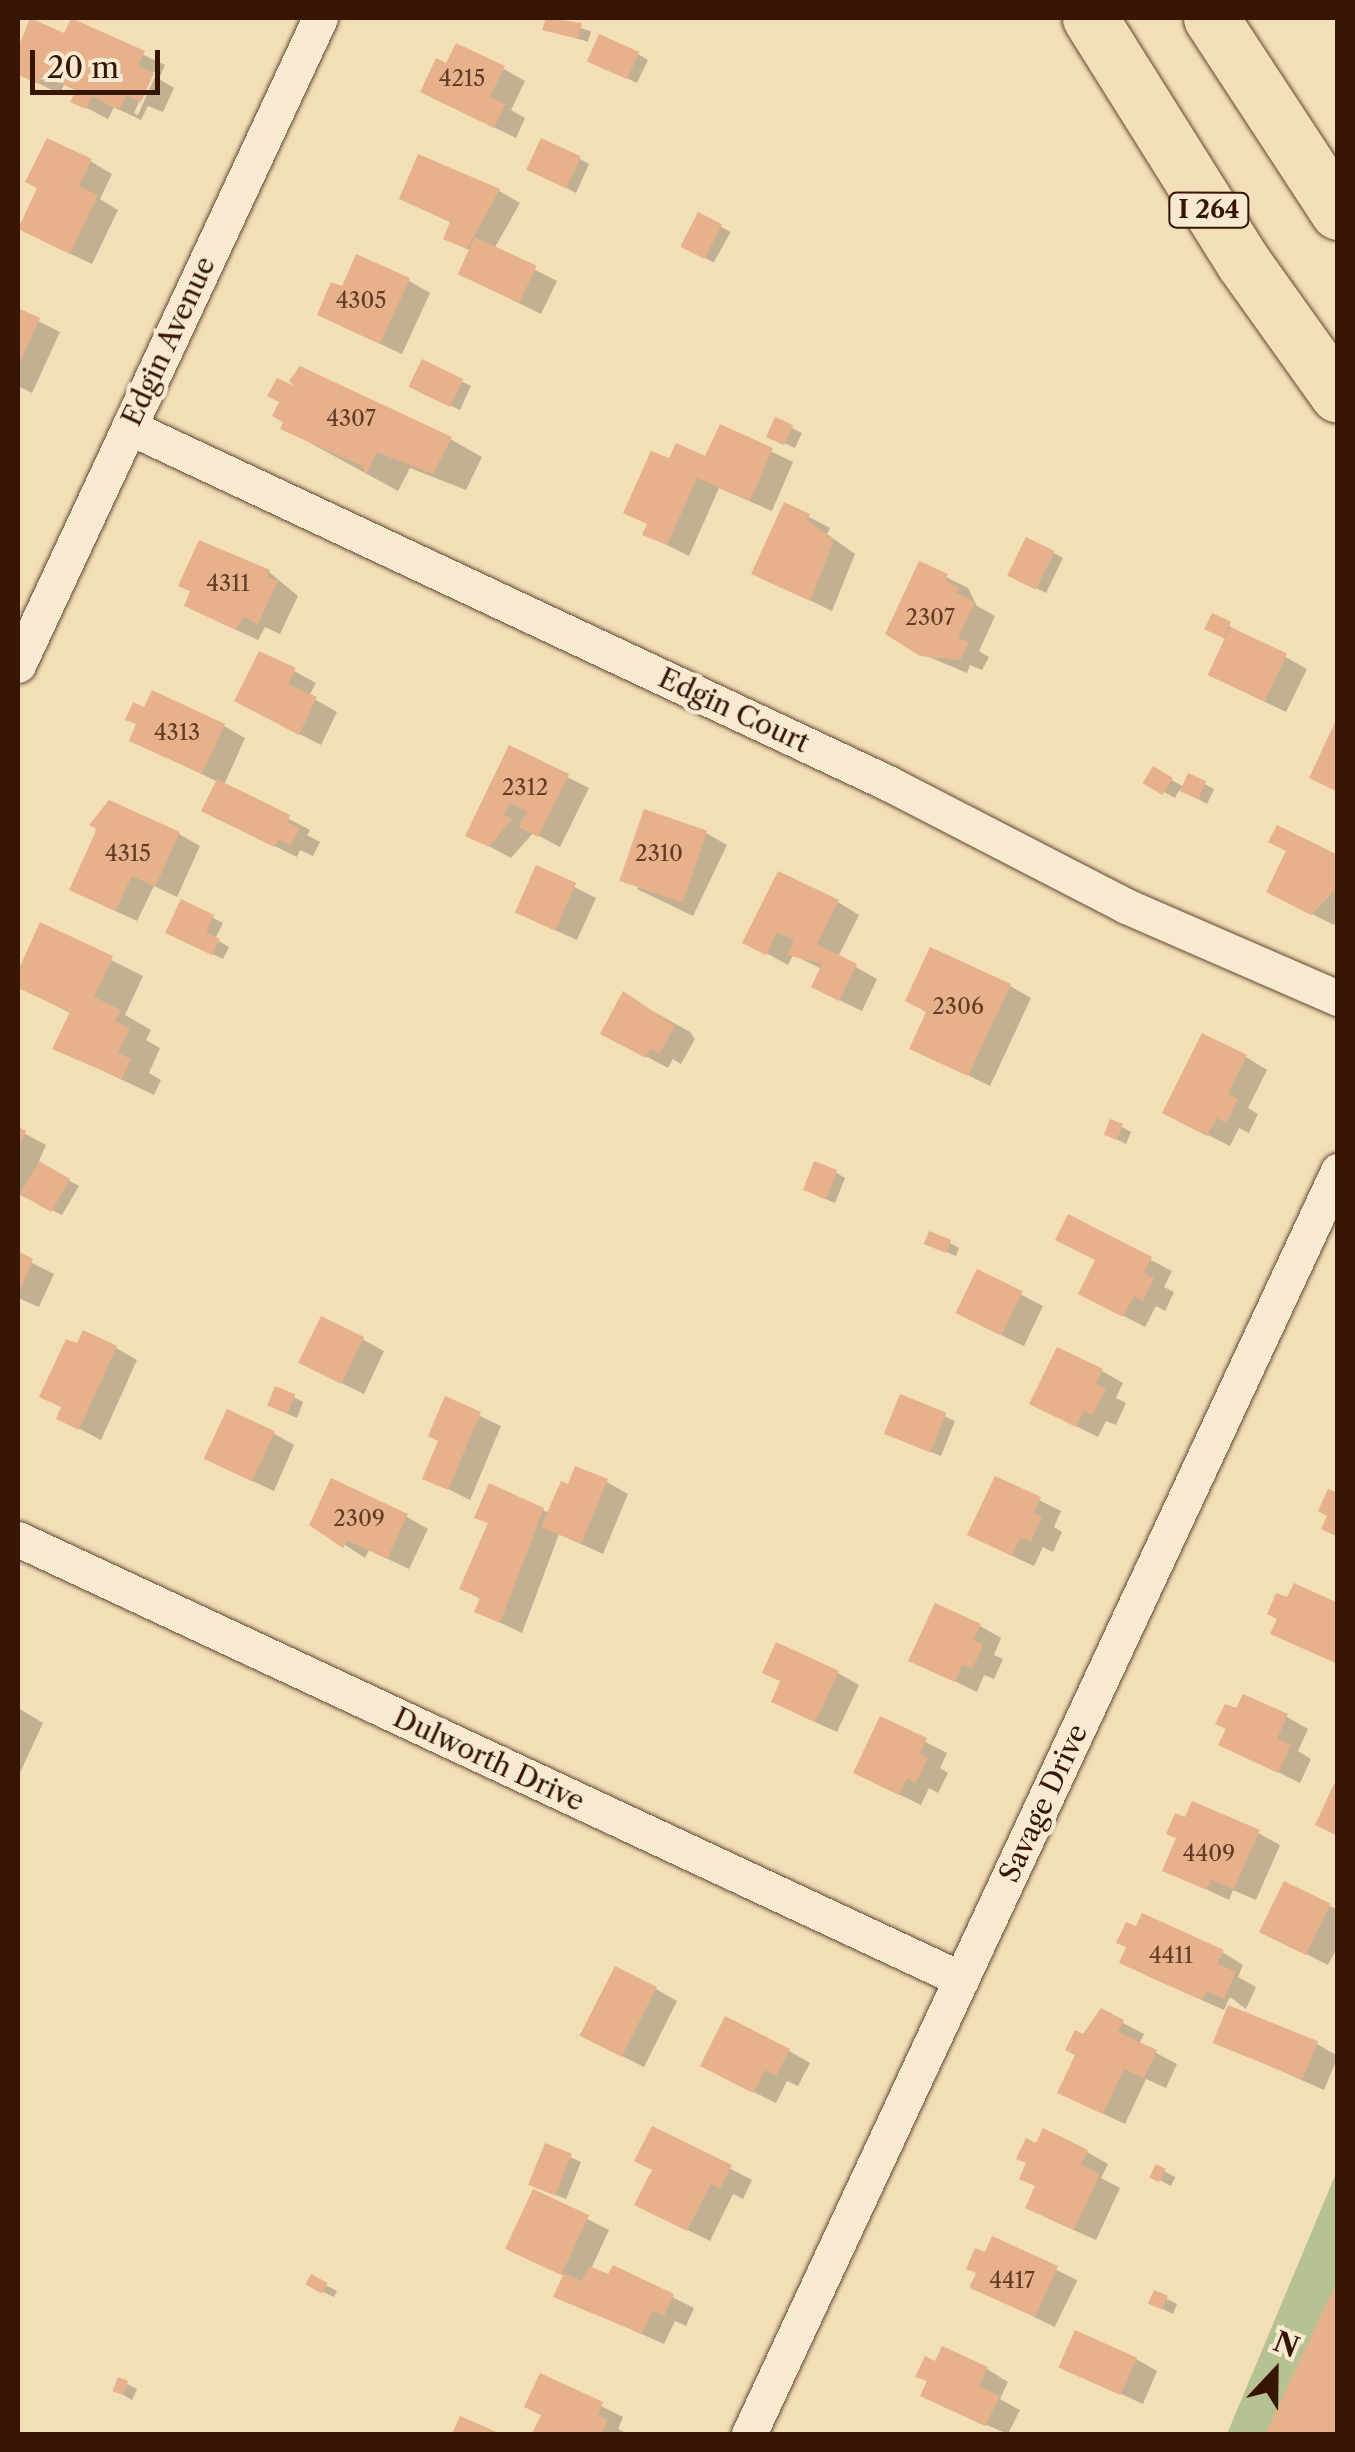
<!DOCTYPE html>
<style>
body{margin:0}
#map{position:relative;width:1355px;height:2452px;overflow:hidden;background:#f2deb7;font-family:"Libre Caslon Text",serif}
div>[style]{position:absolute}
.green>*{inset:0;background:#b6c292}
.shadow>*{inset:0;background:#0003;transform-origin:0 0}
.building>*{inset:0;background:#e6b18b;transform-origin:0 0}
.roads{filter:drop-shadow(0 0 2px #654731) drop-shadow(0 0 2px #654731)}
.street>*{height:35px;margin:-17.5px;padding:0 17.5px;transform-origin:17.5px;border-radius:17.5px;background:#f7ead0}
.highway>*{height:55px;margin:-27.5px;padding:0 27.5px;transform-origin:27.5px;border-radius:27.5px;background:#f2deb7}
span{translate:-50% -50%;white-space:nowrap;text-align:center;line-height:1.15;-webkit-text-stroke:9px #f7ead0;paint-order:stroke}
.number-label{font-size:22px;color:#623c26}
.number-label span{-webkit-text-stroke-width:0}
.shield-label span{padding:2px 8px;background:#f7ead0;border:2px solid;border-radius:8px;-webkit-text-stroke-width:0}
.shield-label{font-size:25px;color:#361504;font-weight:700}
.street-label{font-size:28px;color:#361504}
.frame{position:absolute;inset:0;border:20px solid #361504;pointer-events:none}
.north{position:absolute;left:1225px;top:2322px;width:100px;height:100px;-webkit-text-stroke:8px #f7ead0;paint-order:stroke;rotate:22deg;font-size:28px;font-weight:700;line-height:40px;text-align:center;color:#361504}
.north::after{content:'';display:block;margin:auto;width:35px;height:45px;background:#361504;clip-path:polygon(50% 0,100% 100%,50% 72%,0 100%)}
.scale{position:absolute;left:30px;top:50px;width:130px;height:45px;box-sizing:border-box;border:5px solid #361504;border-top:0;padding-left:12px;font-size:30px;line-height:35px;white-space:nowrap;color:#361504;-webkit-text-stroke:8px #f7ead0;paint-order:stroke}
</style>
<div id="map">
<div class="green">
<i style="clip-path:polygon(1337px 2171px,1337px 2434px,1227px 2434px)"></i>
</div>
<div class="shadow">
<i style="left:548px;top:18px;width:45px;height:11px;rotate:17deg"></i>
<i style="clip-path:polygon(evenodd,31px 21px,65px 36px,72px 21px,165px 65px,159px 79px,174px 88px,163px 112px,148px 106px,141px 120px,114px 107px,108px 119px,73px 101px,78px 91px,64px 85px,60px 94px,18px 73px,31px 21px,152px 72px,157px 72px,138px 115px,134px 113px,152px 72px)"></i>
<i style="clip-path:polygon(638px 54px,648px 60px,637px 83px,600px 66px)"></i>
<i style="clip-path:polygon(504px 69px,525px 81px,511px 110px,525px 118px,516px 138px,444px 103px)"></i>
<i style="clip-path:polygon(580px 159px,589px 164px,576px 193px,529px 169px)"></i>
<i style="clip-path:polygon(90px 161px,112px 174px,100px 199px,118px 210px,92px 264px,41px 240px,40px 188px)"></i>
<i style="clip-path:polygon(499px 191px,520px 203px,494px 249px,557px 281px,541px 314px,482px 285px,471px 251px,446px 238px,452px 223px,402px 198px)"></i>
<i style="left:700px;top:215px;width:35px;height:35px;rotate:29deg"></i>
<i style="clip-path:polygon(409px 281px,430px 293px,402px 354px,341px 326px,343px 289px)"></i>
<i style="clip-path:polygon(18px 311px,60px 332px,32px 393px,18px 386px)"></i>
<i style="clip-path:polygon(461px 381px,471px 386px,460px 410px,422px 392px)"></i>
<i style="clip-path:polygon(721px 427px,793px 462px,772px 511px,719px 488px,689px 556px,645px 534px,670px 461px,706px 460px)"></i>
<i style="clip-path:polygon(283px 428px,450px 439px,482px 457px,466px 490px,410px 468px,398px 491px)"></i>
<i style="clip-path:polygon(792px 428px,802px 433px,795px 448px,780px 441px)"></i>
<i style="clip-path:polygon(786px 505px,830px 528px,827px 534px,855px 554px,832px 611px,754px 573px)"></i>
<i style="clip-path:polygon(1054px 553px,1063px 558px,1046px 593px,1020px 580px)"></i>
<i style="clip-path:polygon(920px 564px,968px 588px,977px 606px,995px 616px,979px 651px,989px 657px,982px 670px,970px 665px,967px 673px,922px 654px)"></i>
<i style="clip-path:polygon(269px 572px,298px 596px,280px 634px,265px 627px,258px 640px,208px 617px)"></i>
<i style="clip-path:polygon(1213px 617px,1307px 669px,1286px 712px,1232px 686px,1227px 640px,1206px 628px)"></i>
<i style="clip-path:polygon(294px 671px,316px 683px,309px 696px,337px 712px,321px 745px,259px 713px)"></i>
<i style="clip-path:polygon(139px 725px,224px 726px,245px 738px,224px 785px,310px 830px,307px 835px,320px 842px,313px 856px,300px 850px,297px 857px,225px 822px,218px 782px,132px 740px)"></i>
<i style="clip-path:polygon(511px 749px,589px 788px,560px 847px,533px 833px,511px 858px,468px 835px)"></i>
<i style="clip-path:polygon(1154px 770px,1184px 787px,1189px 776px,1214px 789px,1207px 804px,1180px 789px,1175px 798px,1147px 783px)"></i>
<i style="clip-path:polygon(96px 816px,179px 834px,200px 846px,177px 897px,154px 886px,137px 921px,94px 901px)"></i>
<i style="clip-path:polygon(706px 833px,727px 845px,693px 916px,637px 889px)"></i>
<i style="clip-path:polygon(1338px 858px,1338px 918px,1334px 925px,1290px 903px)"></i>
<i style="clip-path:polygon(537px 868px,596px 898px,577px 940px,539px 923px)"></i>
<i style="clip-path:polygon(182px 902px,223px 923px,215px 939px,229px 947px,223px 959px,178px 938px)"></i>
<i style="clip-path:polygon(838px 902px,859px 915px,838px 957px,877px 979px,862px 1011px,835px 998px,822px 969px,793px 955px,788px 965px,746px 942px)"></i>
<i style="clip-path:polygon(41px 925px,143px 976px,125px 1015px,151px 1030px,146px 1040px,160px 1048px,149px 1073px,161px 1080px,154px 1095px,55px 1048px,72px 1014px,18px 986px)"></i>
<i style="clip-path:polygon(1010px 986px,1031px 998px,990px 1086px,912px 1048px)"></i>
<i style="clip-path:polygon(624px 995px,690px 1032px,695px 1039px,681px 1064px,673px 1059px,668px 1068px,603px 1033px)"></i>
<i style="clip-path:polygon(1246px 1057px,1267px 1070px,1248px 1108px,1258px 1114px,1249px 1133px,1239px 1128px,1230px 1146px,1186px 1124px)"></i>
<i style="clip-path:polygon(1122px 1127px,1131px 1132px,1126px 1144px,1106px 1134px)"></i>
<i style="clip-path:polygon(18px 1130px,46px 1145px,38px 1163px,79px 1186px,62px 1215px,18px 1194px)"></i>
<i style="clip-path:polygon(835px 1172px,845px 1178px,835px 1203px,815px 1195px)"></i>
<i style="clip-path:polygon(1070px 1218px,1172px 1271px,1164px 1287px,1174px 1292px,1165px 1311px,1156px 1306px,1145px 1327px,1103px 1305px,1098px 1261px)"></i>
<i style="clip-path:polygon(950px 1243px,959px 1248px,956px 1256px,937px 1248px)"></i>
<i style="clip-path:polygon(18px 1256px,54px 1274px,39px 1307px,18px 1298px)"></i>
<i style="clip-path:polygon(978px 1272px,1043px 1306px,1024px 1346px,980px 1325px)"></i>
<i style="clip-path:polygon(362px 1339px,384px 1351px,364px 1394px,323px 1374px)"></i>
<i style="clip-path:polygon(116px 1348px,137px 1360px,101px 1440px,59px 1418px,63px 1408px,42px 1396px)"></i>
<i style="clip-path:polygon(1102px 1371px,1123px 1383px,1116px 1398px,1126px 1403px,1116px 1425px,1106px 1421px,1098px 1437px,1054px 1415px)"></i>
<i style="clip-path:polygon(294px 1397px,303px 1402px,297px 1418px,279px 1410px)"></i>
<i style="clip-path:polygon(902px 1397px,955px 1421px,941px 1456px,897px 1438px)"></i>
<i style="clip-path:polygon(446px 1400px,501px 1426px,470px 1500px,426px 1478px,441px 1441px)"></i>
<i style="clip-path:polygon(273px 1433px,294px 1445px,274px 1491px,228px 1470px)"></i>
<i style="clip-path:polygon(996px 1479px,1061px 1511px,1054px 1527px,1062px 1532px,1053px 1552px,1043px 1547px,1034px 1566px,991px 1546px)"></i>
<i style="clip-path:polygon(607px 1482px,628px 1494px,603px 1554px,559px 1534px,522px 1633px,477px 1611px,482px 1600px,462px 1588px,543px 1510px,550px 1514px,569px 1487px)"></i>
<i style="clip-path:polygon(407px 1517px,428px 1529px,409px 1569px,369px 1550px,365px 1558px,313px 1524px)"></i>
<i style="clip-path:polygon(980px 1626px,1001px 1638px,994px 1655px,1003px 1659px,994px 1679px,984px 1675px,977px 1692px,912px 1660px)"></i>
<i style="clip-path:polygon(838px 1673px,859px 1685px,837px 1732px,795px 1713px)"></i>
<i style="clip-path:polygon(18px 1708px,43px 1723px,18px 1777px)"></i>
<i style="clip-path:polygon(1287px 1717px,1308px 1729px,1298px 1751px,1311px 1759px,1300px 1783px,1221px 1744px)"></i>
<i style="clip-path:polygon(881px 1719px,947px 1753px,940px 1768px,948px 1773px,938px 1793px,929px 1788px,921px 1805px,877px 1784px)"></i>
<i style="clip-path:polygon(1258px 1833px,1280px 1845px,1256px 1900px,1233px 1890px,1229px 1900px,1165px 1870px)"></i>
<i style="clip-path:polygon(1330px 1906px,1338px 1910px,1338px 1946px,1328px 1965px,1284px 1943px)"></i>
<i style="clip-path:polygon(1222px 1952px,1243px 1965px,1238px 1977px,1256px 1987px,1246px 2009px,1230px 1997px,1224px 2010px,1143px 1974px)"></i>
<i style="clip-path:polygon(656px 1989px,677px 2001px,644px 2067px,604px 2047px)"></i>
<i style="clip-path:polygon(1102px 2012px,1144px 2034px,1139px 2044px,1177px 2064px,1166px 2088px,1146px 2079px,1125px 2124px,1082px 2104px,1084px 2038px)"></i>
<i style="clip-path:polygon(1216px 2042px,1317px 2044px,1338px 2056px,1324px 2090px)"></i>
<i style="clip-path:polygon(789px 2051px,810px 2063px,798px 2086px,787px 2081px,776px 2103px,725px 2078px)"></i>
<i style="clip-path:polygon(653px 2129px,752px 2180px,743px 2199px,733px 2194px,710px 2241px,659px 2216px)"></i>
<i style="clip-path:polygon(547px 2146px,581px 2162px,566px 2199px,541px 2189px)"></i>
<i style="clip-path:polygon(1038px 2146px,1087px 2152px,1108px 2164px,1101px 2178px,1120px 2188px,1096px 2240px,1049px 2219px,1038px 2187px)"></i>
<i style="left:1157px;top:2167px;width:21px;height:10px;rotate:29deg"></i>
<i style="clip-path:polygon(534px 2192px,609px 2230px,591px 2269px,610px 2277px,614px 2268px,694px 2308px,686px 2326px,675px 2321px,664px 2344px,556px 2296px,565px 2276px,529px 2260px)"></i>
<i style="left:993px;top:2239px;width:94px;height:52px;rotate:26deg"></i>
<i style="clip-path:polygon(312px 2278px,337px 2291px,334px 2297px,319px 2290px)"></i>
<i style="clip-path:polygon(1155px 2293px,1177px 2304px,1173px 2314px,1161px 2308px)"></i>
<i style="clip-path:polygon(1136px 2359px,1157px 2371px,1143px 2404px,1062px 2367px)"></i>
<i style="clip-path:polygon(937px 2364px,987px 2369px,1008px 2382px,1000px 2399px,1020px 2410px,1008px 2434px,944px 2407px)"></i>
<i style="clip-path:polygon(541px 2376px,623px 2417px,618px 2429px,628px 2434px,535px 2434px,544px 2415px)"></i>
<i style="clip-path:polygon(119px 2380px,137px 2389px,132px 2400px,115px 2390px)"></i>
</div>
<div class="building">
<i style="clip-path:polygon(30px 18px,64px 33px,71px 18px,145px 51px,138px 66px,154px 73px,141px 102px,126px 96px,119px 110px,92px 97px,86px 109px,70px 102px,76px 90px,42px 75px,38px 84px,18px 75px,18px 48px)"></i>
<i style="clip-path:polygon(546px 18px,582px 23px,578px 39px,542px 30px)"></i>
<i style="left:599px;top:34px;width:44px;height:30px;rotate:24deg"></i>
<i style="clip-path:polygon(456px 43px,505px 66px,490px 97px,505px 104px,494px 128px,420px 92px,436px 58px,446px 63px)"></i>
<i style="clip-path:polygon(47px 138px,92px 159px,79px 186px,98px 195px,70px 254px,18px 229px,37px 188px,25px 182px)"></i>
<i style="left:541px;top:138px;width:44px;height:35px;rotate:25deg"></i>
<i style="clip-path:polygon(418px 154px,500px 189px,467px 249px,443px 239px,450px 222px,399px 199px)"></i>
<i style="left:698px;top:212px;width:27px;height:39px;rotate:27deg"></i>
<i style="left:475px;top:237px;width:68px;height:41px;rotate:25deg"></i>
<i style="clip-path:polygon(356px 254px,410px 278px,380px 344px,317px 315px,331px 282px,342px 286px)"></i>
<i style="clip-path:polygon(18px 308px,40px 318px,18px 367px)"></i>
<i style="left:422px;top:359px;width:46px;height:31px;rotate:26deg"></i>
<i style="clip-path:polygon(300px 366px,452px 437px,433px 474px,377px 452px,366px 475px,362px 466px,280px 429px,283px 422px,272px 416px,279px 402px,267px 396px,277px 378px,294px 386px,289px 381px)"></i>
<i style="left:775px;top:417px;width:20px;height:22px;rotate:24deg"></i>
<i style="clip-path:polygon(720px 424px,773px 448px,750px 501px,697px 478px,667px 545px,642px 535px,647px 524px,623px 513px,651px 451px,669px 458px,676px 443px,705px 456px)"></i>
<i style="clip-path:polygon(784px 502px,810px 514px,807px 520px,834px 540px,810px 601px,751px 574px)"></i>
<i style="left:1026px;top:537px;width:32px;height:43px;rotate:26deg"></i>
<i style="clip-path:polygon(199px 540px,270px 570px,267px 577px,278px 581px,258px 624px,243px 617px,236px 630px,184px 606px,190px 591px,178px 586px)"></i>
<i style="clip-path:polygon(919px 561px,948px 574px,945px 581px,959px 587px,956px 593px,975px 602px,958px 638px,969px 642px,960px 660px,920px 656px,885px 634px)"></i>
<i style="left:1212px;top:613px;width:21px;height:18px;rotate:25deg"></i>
<i style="left:1230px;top:627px;width:63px;height:53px;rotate:25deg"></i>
<i style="clip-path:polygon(259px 651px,296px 668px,288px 684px,317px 697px,299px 735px,234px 701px)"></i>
<i style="clip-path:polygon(152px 690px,225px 724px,202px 774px,129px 741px,136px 724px,125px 720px,133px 702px,144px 707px)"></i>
<i style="clip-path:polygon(1338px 716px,1338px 792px,1309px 778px)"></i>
<i style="clip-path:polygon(509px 745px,569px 774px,538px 837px,519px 827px,527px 811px,510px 803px,504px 815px,512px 819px,489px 847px,465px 836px)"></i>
<i style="left:1153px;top:766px;width:23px;height:20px;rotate:31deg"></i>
<i style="left:1188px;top:773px;width:20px;height:20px;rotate:24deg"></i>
<i style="clip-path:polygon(217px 779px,290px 815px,287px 822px,300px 828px,291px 845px,278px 840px,274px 847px,201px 811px)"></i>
<i style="clip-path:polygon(109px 800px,180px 832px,155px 887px,132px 876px,115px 911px,69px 890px,97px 829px,89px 825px)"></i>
<i style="left:644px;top:809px;width:67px;height:76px;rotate:19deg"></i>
<i style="clip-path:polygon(1277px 825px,1338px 855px,1338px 887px,1311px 915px,1266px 892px,1286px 851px,1268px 842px)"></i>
<i style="left:536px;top:865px;width:44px;height:52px;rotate:24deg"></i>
<i style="clip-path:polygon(778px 871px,839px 900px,817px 944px,857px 964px,839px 1001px,811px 987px,822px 964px,787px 955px,794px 940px,777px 932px,766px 955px,742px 943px)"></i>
<i style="clip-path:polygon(181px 899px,214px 915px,206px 932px,220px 939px,212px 955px,165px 933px)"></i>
<i style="clip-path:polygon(40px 922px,113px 956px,94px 997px,121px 1010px,115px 1021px,130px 1028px,118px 1053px,131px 1059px,122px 1079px,52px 1049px,70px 1012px,18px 988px,18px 971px)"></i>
<i style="clip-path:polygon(930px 947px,1011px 984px,968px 1076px,909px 1049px,926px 1012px,905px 1001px)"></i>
<i style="clip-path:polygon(623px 991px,675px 1026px,659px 1054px,651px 1049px,646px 1058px,600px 1034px)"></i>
<i style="clip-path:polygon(1202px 1033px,1247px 1055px,1228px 1094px,1238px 1099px,1226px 1123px,1217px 1118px,1207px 1136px,1162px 1113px)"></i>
<i style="left:1110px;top:1119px;width:14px;height:17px;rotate:21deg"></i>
<i style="clip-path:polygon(18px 1127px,26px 1131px,18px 1150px)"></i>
<i style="left:39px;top:1161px;width:36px;height:38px;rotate:30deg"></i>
<i style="left:814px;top:1161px;width:25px;height:31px;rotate:21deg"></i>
<i style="clip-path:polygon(1068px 1214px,1152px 1257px,1144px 1273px,1154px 1278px,1143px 1301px,1134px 1296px,1123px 1317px,1078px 1294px,1095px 1260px,1055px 1240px)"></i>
<i style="left:929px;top:1231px;width:24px;height:14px;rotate:22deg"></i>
<i style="clip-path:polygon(18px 1251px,33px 1259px,18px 1296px)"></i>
<i style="left:977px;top:1269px;width:51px;height:49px;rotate:26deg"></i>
<i style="left:321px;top:1316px;width:48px;height:52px;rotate:26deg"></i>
<i style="clip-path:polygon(83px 1330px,117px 1346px,79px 1430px,56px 1419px,61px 1407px,39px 1397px,66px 1339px,77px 1343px)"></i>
<i style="clip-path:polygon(1057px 1347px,1103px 1369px,1096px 1384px,1106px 1389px,1093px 1415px,1084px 1411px,1076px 1427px,1029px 1404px)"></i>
<i style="left:275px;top:1386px;width:22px;height:21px;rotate:22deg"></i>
<i style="left:900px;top:1394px;width:50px;height:43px;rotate:22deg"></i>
<i style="clip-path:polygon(445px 1396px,481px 1412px,448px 1490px,422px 1479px,438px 1441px,428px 1436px)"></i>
<i style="left:227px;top:1409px;width:53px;height:55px;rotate:25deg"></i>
<i style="clip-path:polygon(575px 1466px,608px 1479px,581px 1544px,541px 1527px,561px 1481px,568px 1484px)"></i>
<i style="clip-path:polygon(995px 1476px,1041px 1497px,1034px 1513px,1042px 1517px,1031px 1542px,1021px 1537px,1012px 1556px,967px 1535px)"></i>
<i style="clip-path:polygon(331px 1478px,408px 1514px,387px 1559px,347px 1540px,343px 1548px,309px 1525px)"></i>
<i style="clip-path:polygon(489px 1483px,544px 1508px,500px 1623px,474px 1612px,480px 1598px,459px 1589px,488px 1523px,474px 1518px)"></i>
<i style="clip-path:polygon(1328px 1489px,1338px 1493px,1338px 1537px,1321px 1529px,1327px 1516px,1318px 1511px)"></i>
<i style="clip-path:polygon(1294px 1583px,1338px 1603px,1338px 1664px,1270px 1634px,1277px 1619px,1267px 1614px,1276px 1593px,1287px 1597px)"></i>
<i style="clip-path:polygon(935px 1603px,981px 1624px,973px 1640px,983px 1645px,972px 1669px,962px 1665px,955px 1682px,908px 1661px)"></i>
<i style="clip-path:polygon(776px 1642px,839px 1671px,815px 1722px,771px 1702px,780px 1681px,762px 1673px)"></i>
<i style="clip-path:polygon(1243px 1694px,1288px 1714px,1277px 1739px,1291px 1744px,1278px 1773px,1218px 1745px,1226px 1729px,1215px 1724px,1225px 1704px,1236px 1708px)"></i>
<i style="clip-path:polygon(880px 1716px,927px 1738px,920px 1754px,928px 1758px,916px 1783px,907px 1778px,899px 1795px,853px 1773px)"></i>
<i style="clip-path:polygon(1334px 1784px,1338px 1785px,1338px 1836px,1315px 1825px)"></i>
<i style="clip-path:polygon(1192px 1801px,1260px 1830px,1234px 1889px,1211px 1880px,1207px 1890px,1162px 1871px,1176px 1838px,1166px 1834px,1175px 1813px,1185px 1817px)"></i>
<i style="left:1284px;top:1881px;width:52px;height:57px;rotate:26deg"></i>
<i style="clip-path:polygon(1142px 1913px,1224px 1950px,1217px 1963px,1236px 1972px,1224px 1999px,1206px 1991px,1202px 2000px,1119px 1963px,1126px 1947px,1116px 1943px,1126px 1922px,1136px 1926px)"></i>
<i style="left:615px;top:1966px;width:47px;height:78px;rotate:27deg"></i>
<i style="left:1228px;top:2005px;width:97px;height:41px;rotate:22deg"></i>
<i style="clip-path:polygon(1101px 2008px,1124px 2020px,1118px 2032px,1157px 2050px,1144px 2078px,1124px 2069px,1103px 2114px,1057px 2093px,1075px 2055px,1065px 2050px,1075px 2030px,1083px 2034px)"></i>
<i style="clip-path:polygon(725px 2016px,790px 2049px,776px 2076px,765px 2070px,753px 2093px,700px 2066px)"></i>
<i style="clip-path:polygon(652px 2126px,732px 2165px,720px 2189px,711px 2184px,687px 2231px,634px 2205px,652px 2170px,634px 2161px)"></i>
<i style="clip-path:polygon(1043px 2128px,1088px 2150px,1081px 2165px,1100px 2174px,1074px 2230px,1025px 2208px,1035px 2186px,1019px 2179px,1026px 2163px,1016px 2159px,1026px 2138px,1036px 2143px)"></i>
<i style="left:545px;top:2143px;width:29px;height:45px;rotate:22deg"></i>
<i style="left:1156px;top:2164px;width:11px;height:15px;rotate:27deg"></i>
<i style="left:533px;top:2189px;width:62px;height:66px;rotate:25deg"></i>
<i style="clip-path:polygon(992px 2236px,1058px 2266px,1035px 2317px,970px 2288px,976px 2273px,966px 2269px,975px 2248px,985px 2252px)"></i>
<i style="clip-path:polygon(613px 2265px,674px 2294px,664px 2316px,653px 2311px,642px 2334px,553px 2297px,564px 2273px,582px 2281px,589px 2266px,608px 2274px)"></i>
<i style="left:311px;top:2274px;width:19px;height:12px;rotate:28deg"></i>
<i style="clip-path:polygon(1338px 2279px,1338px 2434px,1265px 2434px)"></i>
<i style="left:1154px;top:2290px;width:15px;height:15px;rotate:23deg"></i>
<i style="left:1075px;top:2330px;width:68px;height:41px;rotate:24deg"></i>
<i style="clip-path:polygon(942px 2346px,988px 2367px,979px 2386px,1000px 2396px,985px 2426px,920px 2396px,927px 2381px,915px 2377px,925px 2356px,935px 2361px)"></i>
<i style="clip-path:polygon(540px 2373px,603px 2402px,598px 2415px,608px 2420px,601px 2434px,532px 2434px,541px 2415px,524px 2407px)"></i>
<i style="left:118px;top:2377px;width:11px;height:15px;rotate:22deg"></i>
<i style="clip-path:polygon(460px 2416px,501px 2434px,452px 2434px)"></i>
</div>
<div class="roads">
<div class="street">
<i style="left:129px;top:427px;width:838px;rotate:25.13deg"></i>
<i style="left:888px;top:783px;width:268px;rotate:27.3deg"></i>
<i style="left:1126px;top:906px;width:231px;rotate:23.5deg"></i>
<i style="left:18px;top:665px;width:714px;rotate:-64.98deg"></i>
<i style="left:18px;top:1539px;width:1041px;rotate:25.01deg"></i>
<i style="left:749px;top:2434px;width:1394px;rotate:-65deg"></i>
</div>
<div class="highway">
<i style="left:1090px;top:18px;width:288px;rotate:57.9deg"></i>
<i style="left:1243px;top:262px;width:163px;rotate:54.5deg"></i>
<i style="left:1211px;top:18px;width:232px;rotate:56.8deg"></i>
</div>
</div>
<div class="number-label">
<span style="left:462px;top:79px">4215</span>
<span style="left:361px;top:301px">4305</span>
<span style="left:351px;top:419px">4307</span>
<span style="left:228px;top:584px">4311</span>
<span style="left:930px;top:618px">2307</span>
<span style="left:177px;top:733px">4313</span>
<span style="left:525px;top:788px">2312</span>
<span style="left:128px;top:854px">4315</span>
<span style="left:659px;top:854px">2310</span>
<span style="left:958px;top:1007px">2306</span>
<span style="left:359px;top:1519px">2309</span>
<span style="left:1209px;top:1854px">4409</span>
<span style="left:1171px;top:1956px">4411</span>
<span style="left:1012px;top:2281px">4417</span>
</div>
<div class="shield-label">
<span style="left:1209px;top:210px">I 264</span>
</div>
<div class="street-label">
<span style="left:168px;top:341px;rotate:-65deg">Edgin Avenue</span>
<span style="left:734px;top:710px;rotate:25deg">Edgin Court</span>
<span style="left:489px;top:1759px;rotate:25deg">Dulworth Drive</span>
<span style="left:1043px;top:1803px;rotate:-65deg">Savage Drive</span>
</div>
<div class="frame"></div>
<div class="north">N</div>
<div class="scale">20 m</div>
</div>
